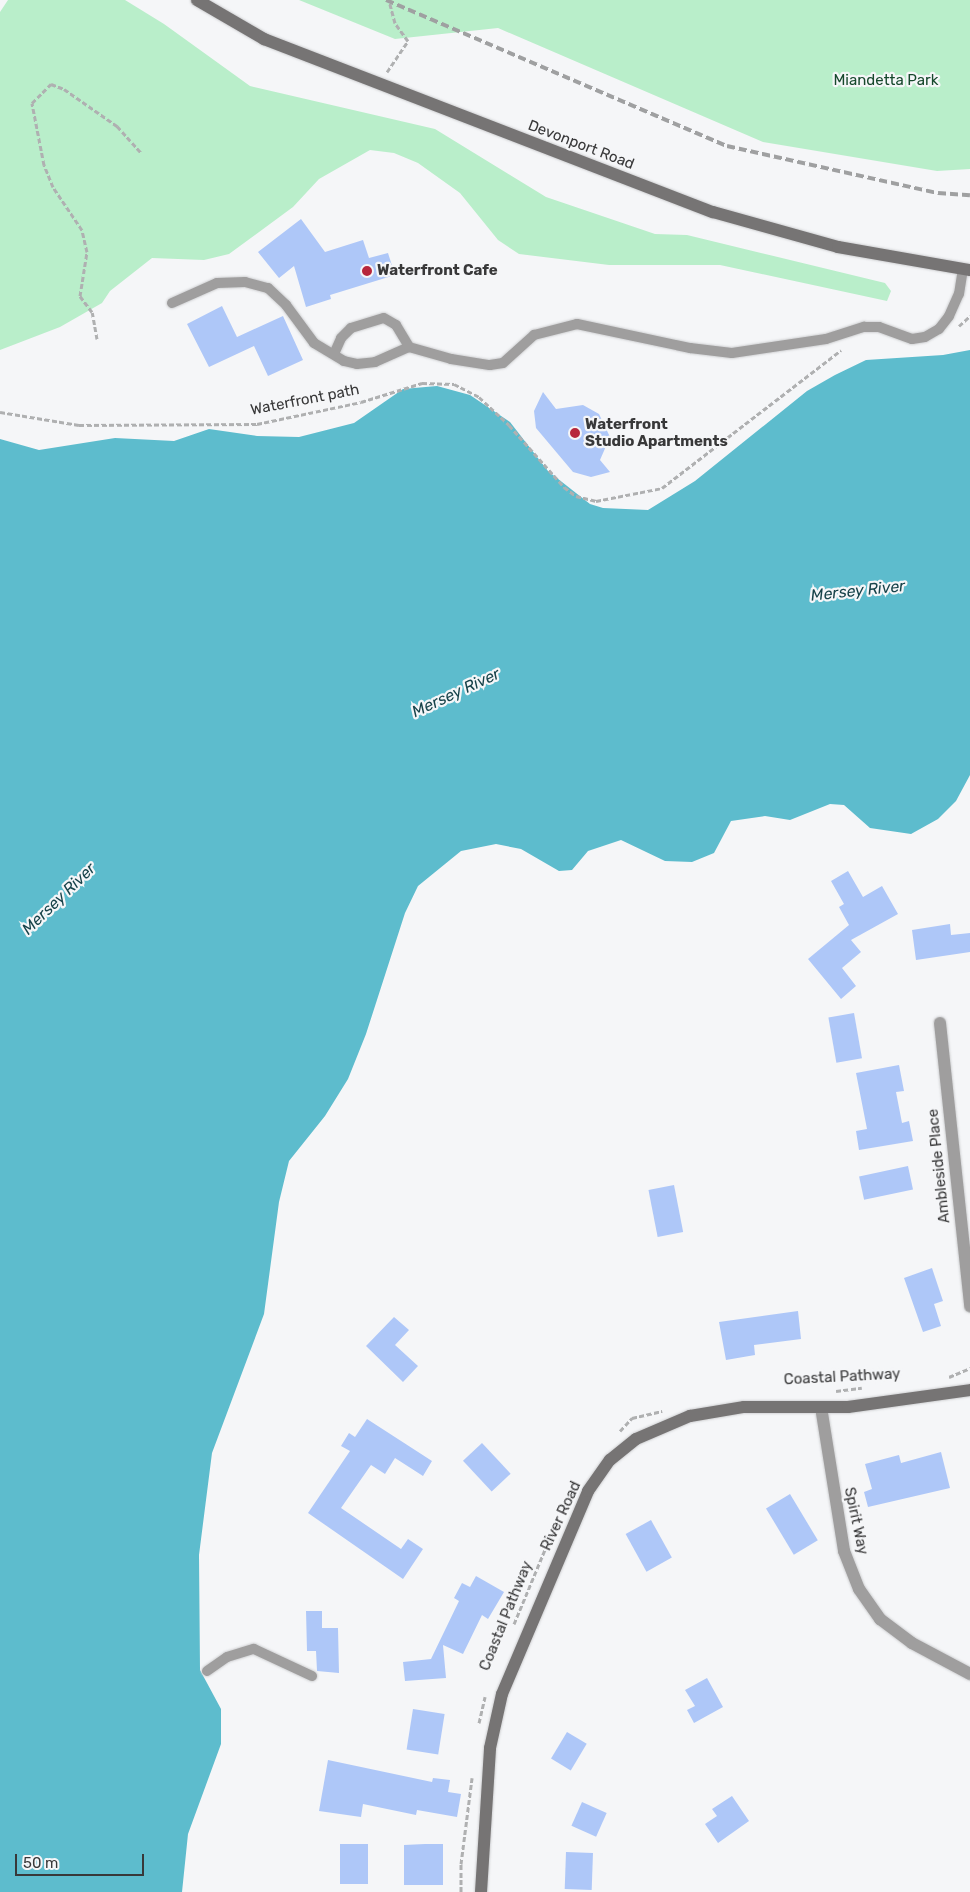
<!DOCTYPE html>
<style>
body{margin:0}
#map{position:relative;width:970px;height:1892px;overflow:hidden;background:#f5f6f8;font-family:Rubik,sans-serif}
div>[style]{position:absolute}
.green>*{inset:0;background:#b9eeca}
.water>*{inset:0;background:#5dbccd}
.building>*{inset:0;background:#aec7f8;transform-origin:0 0}
.path>*{height:3px;margin-top:-1.5px;transform-origin:0;background:repeating-linear-gradient(90deg,#afb0b1 0 5px,transparent 0 7.5px)}
.roads{filter:drop-shadow(0 0 1px #cfd0d2) drop-shadow(0 0 1px #cfd0d2)}
.service>*{height:10px;margin:-5px;padding:0 5px;transform-origin:5px;border-radius:5px;background:#9f9e9e}
.minor>*{height:12px;margin:-6px;padding:0 6px;transform-origin:6px;border-radius:6px;background:#9f9e9e}
.secondary>*{height:12px;margin:-6px;padding:0 6px;transform-origin:6px;border-radius:6px;background:#767474}
.rail>*{height:4px;margin-top:-2px;transform-origin:0;background:repeating-linear-gradient(90deg,#9fa0a1 0 8px,transparent 0 12px)}
.dots>*{width:14px;height:14px;translate:-50% -50%;box-sizing:border-box;border:2px solid #f5f6f8;border-radius:50%}
span{translate:-50% -50%;white-space:nowrap;text-align:center;line-height:1.15;-webkit-text-stroke:4.5px #f5f6f8;paint-order:stroke}
.park-label{font-size:15px;color:#17492d}
.street-label{font-size:15px;color:#383839}
.poi-label{font-size:15px;color:#383839;font-weight:700}
.left{translate:0 -50%;text-align:left}
.water-label{font-size:16px;color:#17434a;font-style:italic}
.scale{position:absolute;left:15px;top:1854px;width:129px;height:22px;box-sizing:border-box;border:2px solid #383839;border-top:0;padding-left:6px;font-size:15px;line-height:18px;white-space:nowrap;color:#383839;-webkit-text-stroke:4px #f5f6f8;paint-order:stroke}
</style>
<div id="map">
<div class="green">
<i style="clip-path:polygon(8px 0,125px 0,164px 24px,250px 86px,435px 129px,546px 197px,655px 234px,687px 235px,885px 283px,891px 291px,887px 301px,720px 265px,609px 265px,519px 254px,498px 240px,460px 193px,418px 163px,394px 153px,370px 150px,319px 179px,293px 207px,229px 254px,204px 260px,152px 258px,110px 291px,102px 303px,60px 327px,0 350px,0 12px)"></i>
<i style="clip-path:polygon(299px 0,970px 0,970px 169px,937px 171px,763px 142px,498px 28px,395px 39px)"></i>
</div>
<div class="water">
<i style="clip-path:polygon(970px 350px,970px 775px,956px 801px,938px 819px,911px 834px,870px 828px,844px 805px,830px 804px,790px 820px,765px 816px,731px 821px,714px 853px,692px 862px,665px 861px,621px 840px,588px 851px,572px 870px,559px 871px,521px 849px,496px 844px,461px 851px,418px 886px,405px 913px,366px 1034px,348px 1079px,325px 1116px,289px 1161px,279px 1202px,264px 1314px,212px 1453px,199px 1555px,200px 1670px,221px 1709px,221px 1744px,188px 1834px,182px 1892px,0 1892px,0 439px,39px 450px,115px 438px,174px 441px,209px 429px,257px 436px,299px 437px,354px 423px,403px 389px,437px 386px,470px 395px,510px 422px,548px 471px,590px 504px,603px 508px,648px 510px,695px 481px,807px 391px,835px 375px,866px 360px,943px 355px)"></i>
</div>
<div class="building">
<i style="clip-path:polygon(301px 219px,325px 252px,363px 240px,369px 258px,388px 253px,395px 275px,330px 295px,331px 299px,306px 307px,294px 266px,279px 278px,258px 252px)"></i>
<i style="clip-path:polygon(222px 306px,237px 337px,283px 316px,303px 360px,268px 376px,254px 346px,209px 367px,187px 324px)"></i>
<i style="clip-path:polygon(543px 392px,556px 409px,583px 405px,599px 414px,610px 437px,600px 460px,610px 472px,591px 477px,573px 472px,536px 428px,534px 411px)"></i>
<i style="clip-path:polygon(848px 871px,863px 897px,882px 886px,898px 914px,851px 940px,861px 952px,842px 968px,856px 986px,841px 999px,808px 959px,849px 925px,839px 907px,844px 904px,831px 881px)"></i>
<i style="clip-path:polygon(950px 924px,951px 935px,970px 933px,970px 952px,916px 960px,912px 930px)"></i>
<i style="left:854px;top:1013px;width:46px;height:26px;rotate:80deg"></i>
<i style="clip-path:polygon(899px 1065px,904px 1091px,896px 1092px,902px 1123px,909px 1121px,913px 1141px,859px 1150px,856px 1131px,867px 1129px,856px 1073px)"></i>
<i style="left:908px;top:1166px;width:24px;height:50px;rotate:78deg"></i>
<i style="left:674px;top:1185px;width:48px;height:26px;rotate:79deg"></i>
<i style="clip-path:polygon(932px 1268px,943px 1301px,934px 1304px,941px 1326px,923px 1332px,904px 1278px)"></i>
<i style="clip-path:polygon(798px 1311px,801px 1339px,754px 1345px,755px 1355px,726px 1360px,719px 1322px)"></i>
<i style="clip-path:polygon(394px 1317px,409px 1330px,395px 1345px,418px 1366px,403px 1382px,366px 1346px)"></i>
<i style="clip-path:polygon(367px 1419px,432px 1461px,423px 1476px,395px 1458px,385px 1474px,371px 1465px,341px 1508px,401px 1549px,408px 1539px,423px 1549px,403px 1579px,308px 1513px,350px 1451px,341px 1446px,349px 1433px,355px 1437px)"></i>
<i style="left:482px;top:1443px;width:42px;height:26px;rotate:47deg"></i>
<i style="clip-path:polygon(941px 1452px,950px 1488px,868px 1507px,864px 1492px,872px 1489px,865px 1464px,899px 1455px,901px 1463px)"></i>
<i style="left:790px;top:1494px;width:54px;height:28px;rotate:59deg"></i>
<i style="left:651px;top:1520px;width:43px;height:29px;rotate:61deg"></i>
<i style="clip-path:polygon(476px 1576px,504px 1592px,488px 1619px,482px 1615px,463px 1654px,443px 1645px,446px 1678px,405px 1681px,403px 1662px,431px 1659px,459px 1601px,454px 1598px,462px 1583px,470px 1587px)"></i>
<i style="clip-path:polygon(306px 1611px,322px 1611px,322px 1628px,338px 1628px,339px 1673px,317px 1671px,316px 1651px,307px 1651px)"></i>
<i style="clip-path:polygon(707px 1678px,723px 1707px,694px 1723px,687px 1710px,695px 1706px,685px 1690px)"></i>
<i style="left:413px;top:1709px;width:32px;height:41px;rotate:9deg"></i>
<i style="left:567px;top:1732px;width:23px;height:31px;rotate:31deg"></i>
<i style="clip-path:polygon(328px 1760px,432px 1782px,433px 1778px,450px 1780px,448px 1792px,461px 1794px,457px 1817px,417px 1810px,416px 1815px,363px 1804px,361px 1817px,319px 1811px)"></i>
<i style="clip-path:polygon(732px 1796px,749px 1821px,718px 1843px,705px 1824px,717px 1816px,712px 1809px)"></i>
<i style="left:582px;top:1802px;width:27px;height:26px;rotate:24deg"></i>
<i style="left:340px;top:1844px;width:28px;height:40px"></i>
<i style="clip-path:polygon(425px 1844px,443px 1844px,443px 1885px,404px 1885px,404px 1845px)"></i>
<i style="left:566px;top:1852px;width:27px;height:37px;rotate:2deg"></i>
</div>
<div class="path">
<i style="left:387px;top:72px;width:37px;rotate:-56deg"></i>
<i style="left:408px;top:41px;width:22px;rotate:-126deg"></i>
<i style="left:395px;top:23px;width:24px;rotate:-105deg"></i>
<i style="left:959px;top:326px;width:15px;rotate:-42deg"></i>
<i style="left:97px;top:339px;width:27px;rotate:-100deg"></i>
<i style="left:92px;top:312px;width:20px;rotate:-127deg"></i>
<i style="left:80px;top:296px;width:45px;rotate:-81deg"></i>
<i style="left:87px;top:252px;width:23px;rotate:-103deg"></i>
<i style="left:82px;top:230px;width:52px;rotate:-124deg"></i>
<i style="left:53px;top:187px;width:24px;rotate:-112deg"></i>
<i style="left:44px;top:165px;width:63px;rotate:-101deg"></i>
<i style="left:32px;top:103px;width:27px;rotate:-45deg"></i>
<i style="left:51px;top:84px;width:14px;rotate:21deg"></i>
<i style="left:64px;top:89px;width:65px;rotate:34.9deg"></i>
<i style="left:117px;top:126px;width:36px;rotate:48deg"></i>
<i style="left:0;top:412px;width:80px;rotate:9.3deg"></i>
<i style="left:79px;top:425px;width:178px;rotate:-0.3deg"></i>
<i style="left:257px;top:424px;width:106px;rotate:-11.9deg"></i>
<i style="left:361px;top:402px;width:64px;rotate:-17.3deg"></i>
<i style="left:422px;top:383px;width:32px;rotate:2deg"></i>
<i style="left:454px;top:384px;width:28px;rotate:27deg"></i>
<i style="left:479px;top:397px;width:41px;rotate:43deg"></i>
<i style="left:509px;top:425px;width:83px;rotate:48.4deg"></i>
<i style="left:564px;top:487px;width:15px;rotate:37deg"></i>
<i style="left:576px;top:496px;width:21px;rotate:14deg"></i>
<i style="left:596px;top:501px;width:67px;rotate:-11.1deg"></i>
<i style="left:662px;top:488px;width:226px;rotate:-37.6deg"></i>
<i style="left:949px;top:1377px;width:23px;rotate:-23deg"></i>
<i style="left:836px;top:1391px;width:26px;rotate:-7deg"></i>
<i style="left:620px;top:1431px;width:18px;rotate:-47deg"></i>
<i style="left:632px;top:1418px;width:31px;rotate:-13deg"></i>
<i style="left:514px;top:1624px;width:83px;rotate:-67.4deg"></i>
<i style="left:479px;top:1723px;width:27px;rotate:-77deg"></i>
<i style="left:461px;top:1892px;width:28px;rotate:-90deg"></i>
<i style="left:461px;top:1864px;width:87px;rotate:-82.7deg"></i>
</div>
<div class="roads">
<div class="service">
<i style="left:172px;top:303px;width:49px;rotate:-24deg"></i>
<i style="left:217px;top:283px;width:28px;rotate:-2deg"></i>
<i style="left:245px;top:282px;width:24px;rotate:15deg"></i>
<i style="left:268px;top:288px;width:25px;rotate:43deg"></i>
<i style="left:286px;top:305px;width:47px;rotate:53.6deg"></i>
<i style="left:314px;top:343px;width:35px;rotate:31deg"></i>
<i style="left:344px;top:361px;width:13px;rotate:13deg"></i>
<i style="left:357px;top:364px;width:18px;rotate:-6deg"></i>
<i style="left:375px;top:362px;width:37px;rotate:-24deg"></i>
<i style="left:409px;top:347px;width:44px;rotate:15.9deg"></i>
<i style="left:451px;top:359px;width:39px;rotate:9deg"></i>
<i style="left:490px;top:365px;width:13px;rotate:-9deg"></i>
<i style="left:503px;top:363px;width:42px;rotate:-42.1deg"></i>
<i style="left:534px;top:335px;width:44px;rotate:-14.3deg"></i>
<i style="left:577px;top:324px;width:116px;rotate:12deg"></i>
<i style="left:690px;top:348px;width:42px;rotate:6.8deg"></i>
<i style="left:732px;top:353px;width:95px;rotate:-8.5deg"></i>
<i style="left:826px;top:339px;width:40px;rotate:-18deg"></i>
<i style="left:864px;top:327px;width:15px"></i>
<i style="left:879px;top:327px;width:35px;rotate:20deg"></i>
<i style="left:912px;top:339px;width:13px;rotate:-9deg"></i>
<i style="left:925px;top:337px;width:16px;rotate:-30deg"></i>
<i style="left:939px;top:329px;width:16px;rotate:-52deg"></i>
<i style="left:949px;top:316px;width:24px;rotate:-66deg"></i>
<i style="left:959px;top:294px;width:24px;rotate:-81deg"></i>
<i style="left:334px;top:354px;width:17px;rotate:-66deg"></i>
<i style="left:341px;top:338px;width:14px;rotate:-45deg"></i>
<i style="left:351px;top:328px;width:34px;rotate:-17deg"></i>
<i style="left:384px;top:318px;width:14px;rotate:30deg"></i>
<i style="left:396px;top:325px;width:26px;rotate:59deg"></i>
<i style="left:207px;top:1671px;width:24px;rotate:-35deg"></i>
<i style="left:227px;top:1657px;width:28px;rotate:-17deg"></i>
<i style="left:254px;top:1649px;width:64px;rotate:25deg"></i>
</div>
<div class="minor">
<i style="left:940px;top:1023px;width:285px;rotate:83.9deg"></i>
<i style="left:821px;top:1407px;width:146px;rotate:80.9deg"></i>
<i style="left:844px;top:1551px;width:41px;rotate:68.5deg"></i>
<i style="left:859px;top:1589px;width:37px;rotate:55deg"></i>
<i style="left:880px;top:1619px;width:40px;rotate:37deg"></i>
<i style="left:912px;top:1643px;width:66px;rotate:28.1deg"></i>
</div>
<div class="secondary">
<i style="left:197px;top:0;width:78px;rotate:30.2deg"></i>
<i style="left:264px;top:39px;width:481px;rotate:21.1deg"></i>
<i style="left:713px;top:212px;width:130px;rotate:15.6deg"></i>
<i style="left:838px;top:247px;width:134px;rotate:9.9deg"></i>
<i style="left:481px;top:1892px;width:144px;rotate:-86.4deg"></i>
<i style="left:490px;top:1748px;width:55px;rotate:-77.5deg"></i>
<i style="left:502px;top:1694px;width:220px;rotate:-67deg"></i>
<i style="left:588px;top:1491px;width:38px;rotate:-55deg"></i>
<i style="left:610px;top:1460px;width:33px;rotate:-39deg"></i>
<i style="left:636px;top:1439px;width:59px;rotate:-23.1deg"></i>
<i style="left:690px;top:1416px;width:55px;rotate:-9.5deg"></i>
<i style="left:744px;top:1407px;width:104px"></i>
<i style="left:848px;top:1407px;width:123px;rotate:-7.9deg"></i>
</div>
</div>
<div class="rail">
<i style="left:386px;top:0;width:371px;rotate:23.2deg"></i>
<i style="left:727px;top:146px;width:216px;rotate:12.6deg"></i>
<i style="left:938px;top:193px;width:32px;rotate:4deg"></i>
</div>
<div class="dots">
<i style="left:367px;top:271px;background:#b7263c"></i>
<i style="left:575px;top:433px;background:#b7263c"></i>
</div>
<div class="park-label">
<span style="left:886px;top:81px">Miandetta Park</span>
</div>
<div class="street-label">
<span style="left:581px;top:145px;rotate:21deg">Devonport Road</span>
<span style="left:305px;top:400px;rotate:-11deg">Waterfront path</span>
<span style="left:939px;top:1166px;rotate:-96deg">Ambleside Place</span>
<span style="left:842px;top:1377px;rotate:-3deg">Coastal Pathway</span>
<span style="left:561px;top:1516px;rotate:-65deg">River Road</span>
<span style="left:856px;top:1521px;rotate:78deg">Spirit Way</span>
<span style="left:506px;top:1616px;rotate:-68deg">Coastal Pathway</span>
</div>
<div class="poi-label">
<span class="left" style="left:377px;top:271px">Waterfront Cafe</span>
<span class="left" style="left:585px;top:433px">Waterfront<br>Studio Apartments</span>
</div>
<div class="water-label">
<span style="left:858px;top:591px;rotate:-6deg">Mersey River</span>
<span style="left:456px;top:693px;rotate:-25deg">Mersey River</span>
<span style="left:59px;top:899px;rotate:-44deg">Mersey River</span>
</div>
<div class="scale">50 m</div>
</div>
